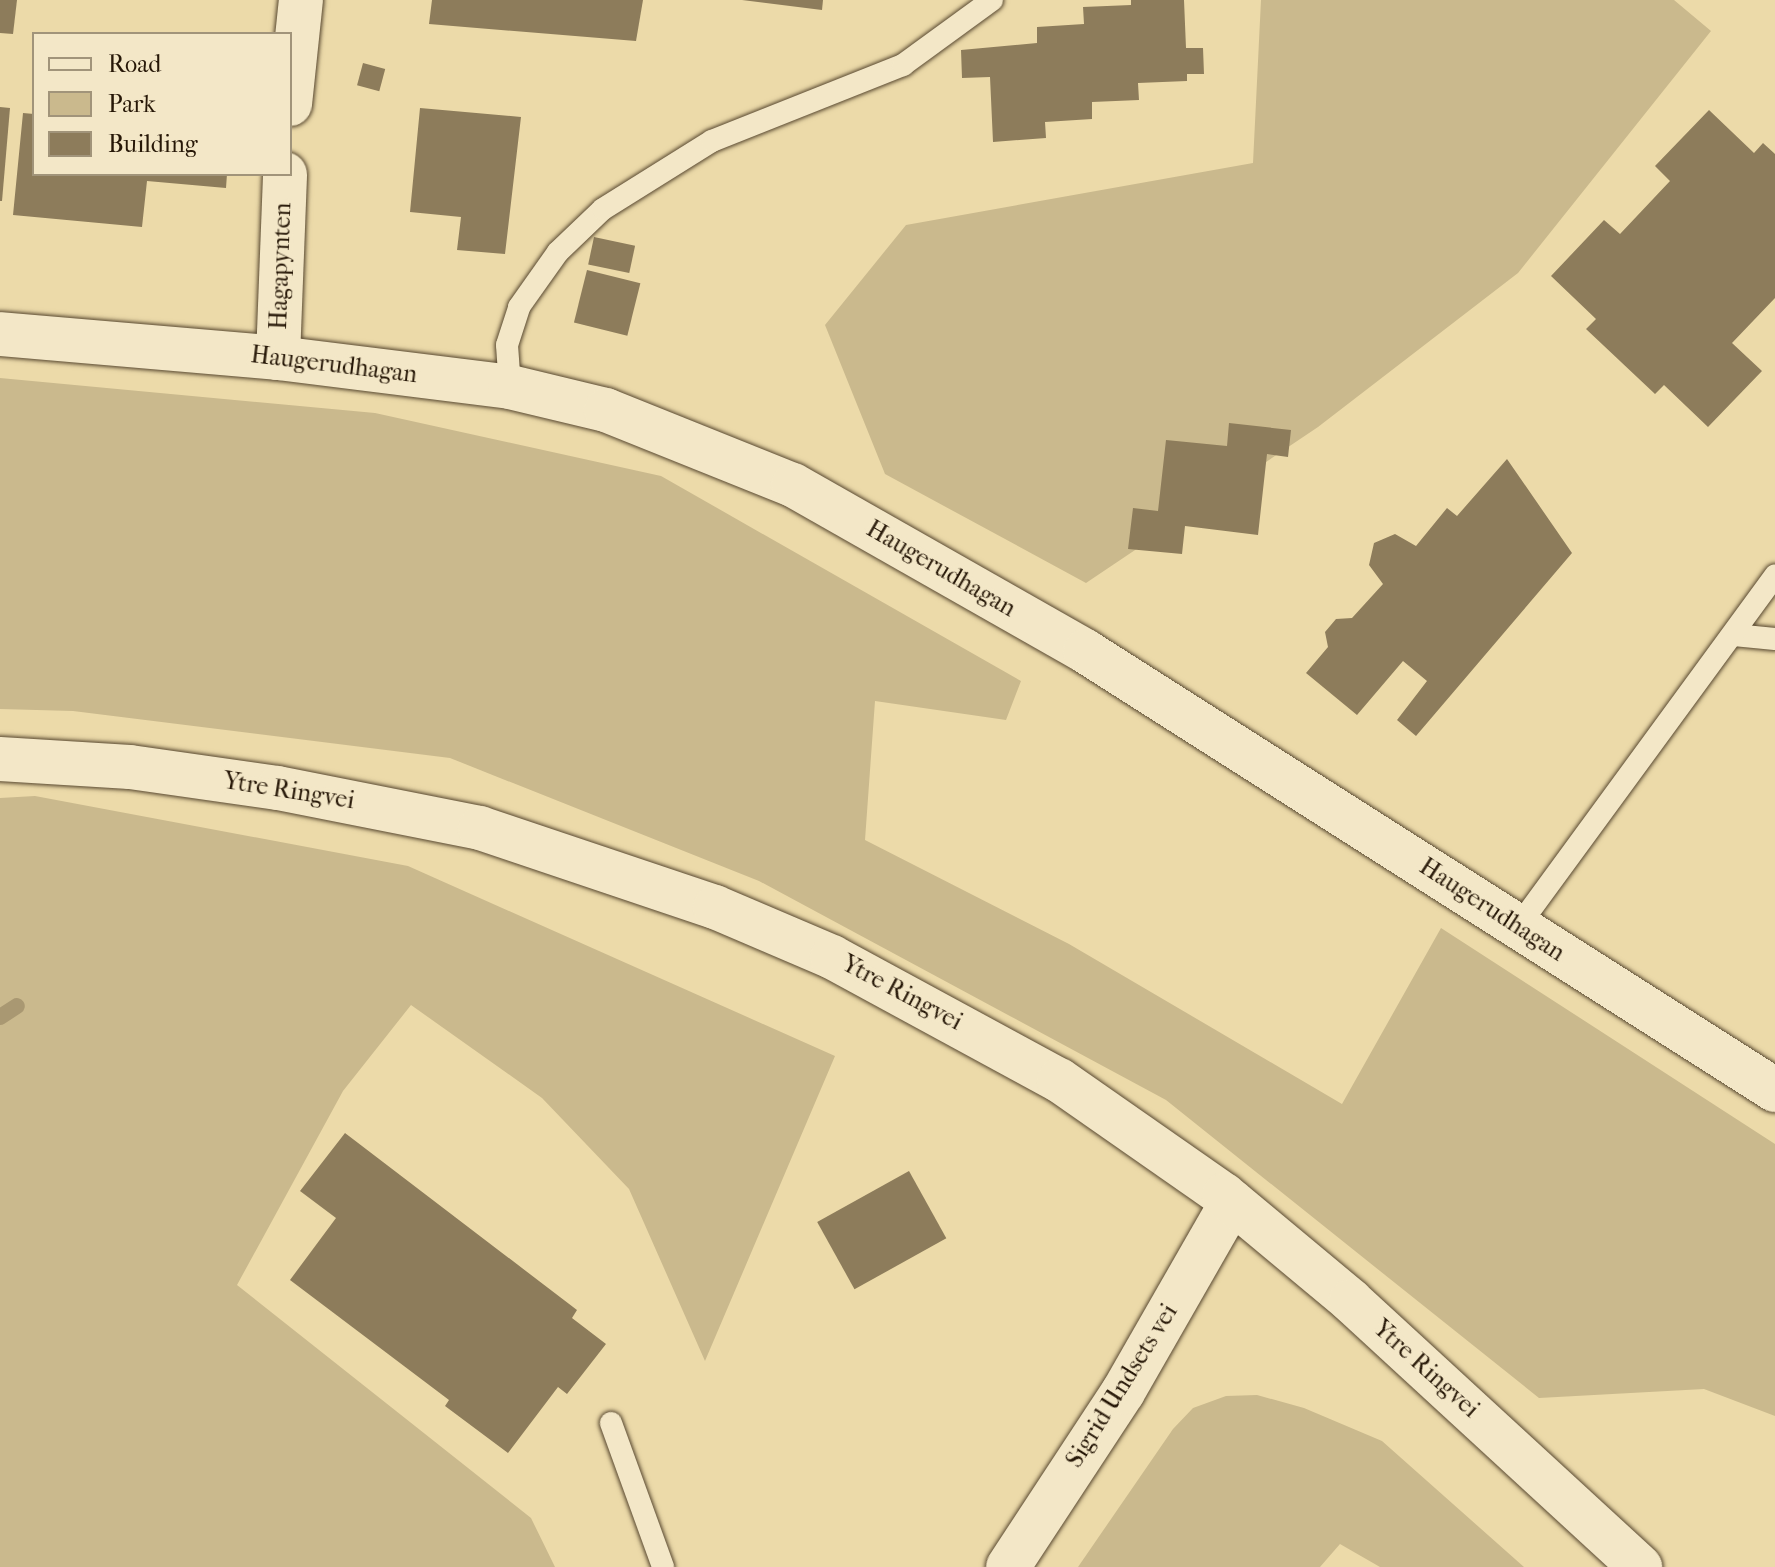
<!DOCTYPE html>
<style>
body{margin:0}
#map{position:relative;width:1775px;height:1567px;overflow:hidden;background:#ecdaa9;font-family:"IM FELL French Canon",serif}
div>[style]{position:absolute}
.green>*{inset:0;background:#cab98d}
.stream>*{height:16px;margin:-8px;padding:0 8px;transform-origin:8px;border-radius:8px;background:#a99872}
.building>*{inset:0;background:#8d7c5b;transform-origin:0 0}
.roads{filter:drop-shadow(0 0 2px #584830) drop-shadow(0 0 2px #584830)}
.service>*{height:22px;margin:-11px;padding:0 11px;transform-origin:11px;border-radius:11px;background:#f3e7c7}
.minor>*{height:44px;margin:-22px;padding:0 22px;transform-origin:22px;border-radius:22px;background:#f3e7c7}
.secondary>*{height:44px;margin:-22px;padding:0 22px;transform-origin:22px;border-radius:22px;background:#f3e7c7}
span{translate:-50% -50%;white-space:nowrap;text-align:center;line-height:1.15;-webkit-text-stroke:8px #f3e7c7;paint-order:stroke}
.street-label{font-size:24px;color:#261707}
.legend{position:absolute;left:32px;top:32px;width:260px;height:144px;box-sizing:border-box;background:#f3e7c7;border:2px solid #a1947a;margin:0;padding:10px 14px;list-style:none;font-size:24px;color:#261707}
.legend li{display:flex;align-items:center;gap:16px;height:40px}
.legend b{width:40px;border:2px solid #a1947a}
</style>
<div id="map">
<div class="green">
<i style="clip-path:polygon(1261px 0,1674px 0,1711px 31px,1518px 273px,1318px 427px,1086px 583px,885px 474px,825px 325px,906px 225px,1253px 163px)"></i>
<i style="clip-path:polygon(0 378px,375px 413px,661px 476px,1021px 681px,1006px 720px,875px 701px,865px 840px,1069px 944px,1342px 1104px,1441px 928px,1775px 1144px,1775px 1416px,1704px 1389px,1539px 1398px,1166px 1100px,759px 881px,450px 758px,73px 711px,0 709px)"></i>
<i style="clip-path:polygon(35px 796px,408px 866px,835px 1056px,705px 1361px,629px 1189px,542px 1098px,411px 1005px,343px 1091px,237px 1285px,531px 1518px,555px 1567px,0 1567px,0 798px)"></i>
<i style="clip-path:polygon(1257px 1395px,1304px 1408px,1382px 1441px,1524px 1567px,1380px 1567px,1340px 1544px,1320px 1567px,1078px 1567px,1173px 1429px,1193px 1408px,1226px 1396px)"></i>
</div>
<div class="stream">
<i style="left:0;top:1017px;width:20px;rotate:-33deg"></i>
</div>
<div class="building">
<i style="clip-path:polygon(0 0,17px 0,13px 34px,0 33px)"></i>
<i style="clip-path:polygon(432px 0,643px 0,636px 41px,429px 24px)"></i>
<i style="clip-path:polygon(742px 0,823px 0,822px 10px)"></i>
<i style="clip-path:polygon(1131px 0,1184px 0,1186px 48px,1203px 48px,1204px 74px,1187px 74px,1187px 81px,1138px 83px,1139px 100px,1092px 102px,1092px 119px,1045px 122px,1046px 138px,993px 142px,990px 77px,962px 78px,961px 50px,1037px 43px,1037px 27px,1084px 24px,1083px 7px,1131px 5px)"></i>
<i style="left:363px;top:63px;width:23px;height:23px;rotate:15deg"></i>
<i style="clip-path:polygon(0 107px,10px 108px,2px 201px,0 201px)"></i>
<i style="clip-path:polygon(420px 108px,521px 117px,505px 254px,457px 250px,461px 217px,410px 212px)"></i>
<i style="clip-path:polygon(1709px 110px,1754px 153px,1763px 143px,1775px 154px,1775px 298px,1732px 343px,1762px 371px,1708px 427px,1664px 385px,1655px 394px,1586px 329px,1596px 319px,1551px 276px,1604px 220px,1620px 234px,1670px 181px,1655px 166px)"></i>
<i style="clip-path:polygon(23px 113px,34px 114px,34px 174px,227px 174px,226px 188px,147px 181px,142px 227px,13px 215px)"></i>
<i style="left:594px;top:237px;width:42px;height:28px;rotate:12deg"></i>
<i style="left:587px;top:270px;width:55px;height:54px;rotate:14deg"></i>
<i style="clip-path:polygon(1229px 423px,1291px 430px,1288px 457px,1267px 454px,1258px 535px,1185px 526px,1182px 554px,1128px 549px,1133px 508px,1158px 511px,1166px 440px,1227px 446px)"></i>
<i style="clip-path:polygon(1507px 459px,1572px 553px,1416px 736px,1397px 720px,1427px 681px,1403px 661px,1357px 715px,1306px 673px,1328px 647px,1325px 632px,1336px 619px,1352px 618px,1383px 584px,1369px 565px,1374px 543px,1395px 534px,1416px 546px,1447px 508px,1457px 516px)"></i>
<i style="clip-path:polygon(345px 1133px,577px 1310px,572px 1318px,606px 1344px,567px 1394px,558px 1387px,508px 1453px,445px 1406px,449px 1400px,290px 1280px,336px 1218px,300px 1191px)"></i>
<i style="left:909px;top:1171px;width:77px;height:105px;rotate:61deg"></i>
</div>
<div class="roads">
<div class="service">
<i style="left:510px;top:387px;width:42px;rotate:-94.1deg"></i>
<i style="left:507px;top:345px;width:40px;rotate:-72deg"></i>
<i style="left:519px;top:307px;width:67px;rotate:-54.7deg"></i>
<i style="left:558px;top:252px;width:62px;rotate:-43.7deg"></i>
<i style="left:603px;top:209px;width:128px;rotate:-32deg"></i>
<i style="left:712px;top:141px;width:206px;rotate:-21.7deg"></i>
<i style="left:903px;top:65px;width:110px;rotate:-36.1deg"></i>
<i style="left:1734px;top:635px;width:41px;rotate:5.6deg"></i>
<i style="left:1520px;top:924px;width:432px;rotate:-53.8deg"></i>
<i style="left:611px;top:1423px;width:153px;rotate:70.1deg"></i>
</div>
<div class="minor">
<i style="left:290px;top:104px;width:105px;rotate:-84deg"></i>
<i style="left:0;top:334px;width:279px;rotate:4.9deg"></i>
<i style="left:278px;top:358px;width:234px;rotate:7.1deg"></i>
<i style="left:510px;top:387px;width:99px;rotate:13.5deg"></i>
<i style="left:606px;top:410px;width:201px;rotate:21.9deg"></i>
<i style="left:793px;top:485px;width:336px;rotate:29.6deg"></i>
<i style="left:1085px;top:651px;width:818px;rotate:32.47deg"></i>
<i style="left:278px;top:358px;width:184px;rotate:-87.8deg"></i>
<i style="left:1008px;top:1567px;width:209px;rotate:-56.7deg"></i>
<i style="left:1123px;top:1392px;width:219px;rotate:-60.2deg"></i>
</div>
<div class="secondary">
<i style="left:0;top:759px;width:130px;rotate:3.5deg"></i>
<i style="left:130px;top:767px;width:149px;rotate:8.1deg"></i>
<i style="left:278px;top:788px;width:206px;rotate:11.2deg"></i>
<i style="left:480px;top:828px;width:248px;rotate:18.6deg"></i>
<i style="left:715px;top:907px;width:127px;rotate:23.1deg"></i>
<i style="left:832px;top:957px;width:258px;rotate:28.5deg"></i>
<i style="left:1059px;top:1080px;width:201px;rotate:34.9deg"></i>
<i style="left:1224px;top:1195px;width:165px;rotate:39.8deg"></i>
<i style="left:1351px;top:1301px;width:393px;rotate:42.6deg"></i>
</div>
</div>
<div class="street-label">
<span style="left:281px;top:266px;rotate:-88deg">Hagapynten</span>
<span style="left:334px;top:365px;rotate:7deg">Haugerudhagan</span>
<span style="left:941px;top:569px;rotate:30deg">Haugerudhagan</span>
<span style="left:289px;top:791px;rotate:9deg">Ytre Ringvei</span>
<span style="left:1492px;top:910px;rotate:33deg">Haugerudhagan</span>
<span style="left:902px;top:993px;rotate:28deg">Ytre Ringvei</span>
<span style="left:1426px;top:1369px;rotate:42deg">Ytre Ringvei</span>
<span style="left:1122px;top:1386px;rotate:-58deg">Sigrid Undsets vei</span>
</div>
<ul class="legend">
<li><b style="height:10px;background:#f3e7c7"></b>Road</li>
<li><b style="height:22px;background:#cab98d"></b>Park</li>
<li><b style="height:22px;background:#8d7c5b"></b>Building</li>
</ul>
</div>
